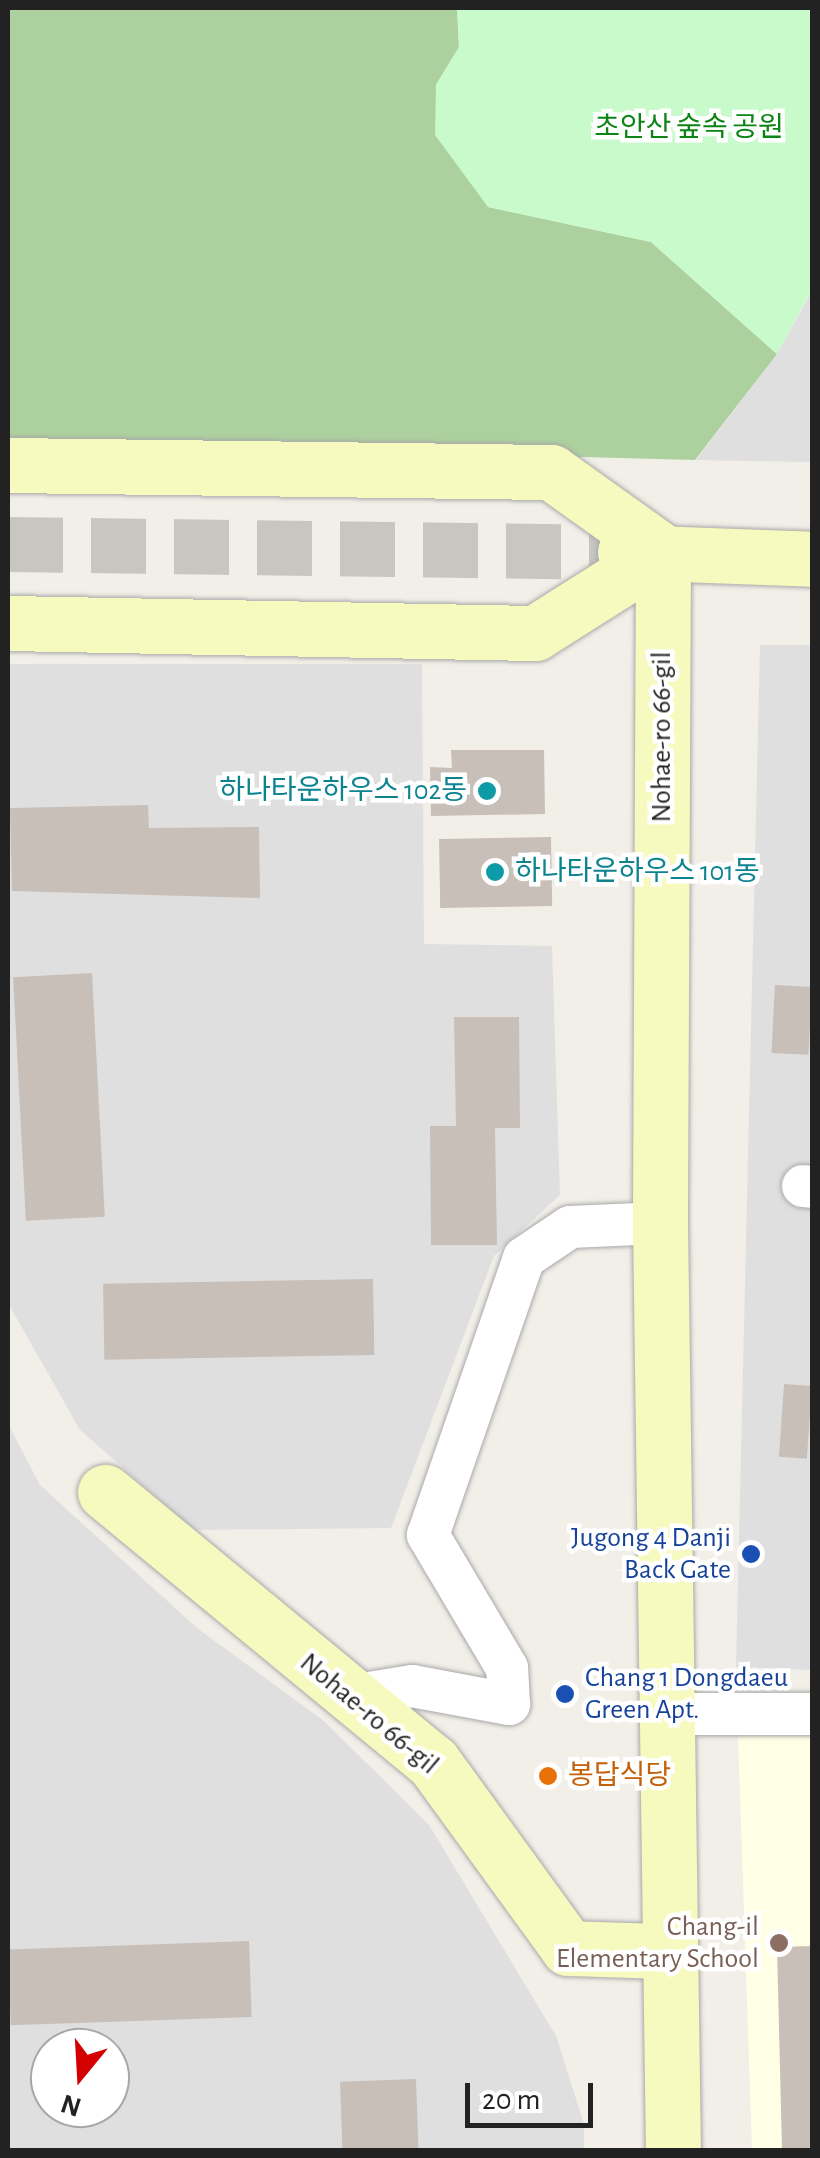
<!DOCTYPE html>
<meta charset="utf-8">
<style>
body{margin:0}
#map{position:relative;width:820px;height:2158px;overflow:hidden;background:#f2efe9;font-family:"Alegreya Sans","Noto Sans KR",sans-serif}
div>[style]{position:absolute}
.residential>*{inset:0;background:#e0dfdf}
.education>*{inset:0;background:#ffffe5}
.forest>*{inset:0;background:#add19e}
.park>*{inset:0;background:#c8facc}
.building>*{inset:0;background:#c7bfb8;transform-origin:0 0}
.secondary-tunnel>*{height:55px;margin-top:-27.5px;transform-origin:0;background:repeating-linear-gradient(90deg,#c8c6c1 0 55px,transparent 0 83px)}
.roads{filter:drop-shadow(0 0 2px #a9a9a9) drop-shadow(0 0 2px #a9a9a9)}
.street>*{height:42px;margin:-21px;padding:0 21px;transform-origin:21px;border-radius:21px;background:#fff}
.secondary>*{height:55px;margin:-27.5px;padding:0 27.5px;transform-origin:27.5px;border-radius:27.5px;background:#f7fabf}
.dots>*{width:28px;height:28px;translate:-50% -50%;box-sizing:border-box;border:5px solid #fff;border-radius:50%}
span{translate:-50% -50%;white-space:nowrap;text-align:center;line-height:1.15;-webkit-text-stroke:9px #fff;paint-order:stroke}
.park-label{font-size:28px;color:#0c8416}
.street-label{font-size:28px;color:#222}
.culture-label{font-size:28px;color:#0d838f}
.right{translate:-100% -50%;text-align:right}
.left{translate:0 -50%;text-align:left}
.transit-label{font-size:28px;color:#164399}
.food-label{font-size:28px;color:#c56008}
.education-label{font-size:28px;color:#785e54}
.frame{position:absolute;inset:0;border:10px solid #222;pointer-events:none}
.north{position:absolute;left:30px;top:2028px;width:100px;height:100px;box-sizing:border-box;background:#fff;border:2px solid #a7a7a7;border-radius:50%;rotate:198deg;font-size:28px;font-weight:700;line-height:40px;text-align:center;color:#222}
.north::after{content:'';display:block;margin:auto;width:35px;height:45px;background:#d40000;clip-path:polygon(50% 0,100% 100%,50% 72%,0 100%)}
.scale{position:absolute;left:465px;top:2083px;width:128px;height:45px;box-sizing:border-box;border:5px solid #222;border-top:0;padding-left:12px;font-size:30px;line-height:35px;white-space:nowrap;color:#222;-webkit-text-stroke:8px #fff;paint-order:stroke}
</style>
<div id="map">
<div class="residential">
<i style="clip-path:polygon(812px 291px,812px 462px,696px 460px,777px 354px)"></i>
<i style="clip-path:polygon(760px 645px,812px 645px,812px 1670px,736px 1667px)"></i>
<i style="clip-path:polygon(8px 664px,422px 664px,424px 944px,552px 946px,560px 1195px,494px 1256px,391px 1528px,194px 1530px,80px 1430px,8px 1303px)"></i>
<i style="clip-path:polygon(evenodd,8px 1424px,40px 1485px,197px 1628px,324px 1721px,429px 1825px,556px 2036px,584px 2124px,584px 2150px,8px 2150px,8px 1424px,50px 2048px,110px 2048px,110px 2108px,50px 2108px,50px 2048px)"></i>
</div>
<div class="education">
<i style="clip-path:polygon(738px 1735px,812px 1735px,812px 2150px,752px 2150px)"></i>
</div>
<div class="forest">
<i style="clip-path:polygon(8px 8px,457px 8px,459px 47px,436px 85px,488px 207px,651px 242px,777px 354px,695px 460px,8px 442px)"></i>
</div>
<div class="park">
<i style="clip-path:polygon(457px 8px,812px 8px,812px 289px,777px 354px,651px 242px,488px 207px,435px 135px,436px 85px,459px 47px)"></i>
</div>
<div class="building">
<i style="clip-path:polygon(451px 750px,544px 750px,545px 814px,431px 816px,430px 767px,452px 768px)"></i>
<i style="clip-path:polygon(148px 805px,149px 828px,259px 827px,260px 898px,12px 891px,10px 808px)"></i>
<i style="left:551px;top:837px;width:69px;height:112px;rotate:89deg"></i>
<i style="left:92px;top:973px;width:244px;height:79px;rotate:87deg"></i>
<i style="left:775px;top:985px;width:37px;height:68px;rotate:3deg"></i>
<i style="clip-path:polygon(454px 1017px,519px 1017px,520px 1128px,495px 1128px,497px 1245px,431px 1245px,430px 1126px,456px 1126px)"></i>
<i style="left:373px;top:1279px;width:76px;height:270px;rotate:89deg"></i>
<i style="left:784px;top:1384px;width:28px;height:73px;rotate:4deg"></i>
<i style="left:249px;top:1941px;width:76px;height:241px;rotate:88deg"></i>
<i style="clip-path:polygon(812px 1946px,812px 2150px,782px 2150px,777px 1947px)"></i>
<i style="left:416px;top:2079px;width:71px;height:76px;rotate:88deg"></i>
</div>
<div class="secondary-tunnel">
<i style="left:8px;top:544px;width:609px;rotate:0.75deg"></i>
</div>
<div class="roads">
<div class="street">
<i style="left:803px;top:1186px;width:9px;rotate:6deg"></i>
<i style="left:351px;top:1696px;width:62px;rotate:-9.3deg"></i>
<i style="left:412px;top:1686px;width:99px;rotate:10.5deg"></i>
<i style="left:509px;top:1704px;width:36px;rotate:-93deg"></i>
<i style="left:507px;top:1668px;width:155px;rotate:-120.7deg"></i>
<i style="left:428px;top:1535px;width:293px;rotate:-70.9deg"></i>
<i style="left:524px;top:1258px;width:55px;rotate:-34deg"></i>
<i style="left:570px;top:1227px;width:90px;rotate:-2.5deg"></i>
<i style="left:664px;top:1714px;width:148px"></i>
</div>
<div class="secondary">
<i style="left:8px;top:465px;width:543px;rotate:0.74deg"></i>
<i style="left:551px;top:472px;width:138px;rotate:35.5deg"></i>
<i style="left:625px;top:552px;width:187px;rotate:2.1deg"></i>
<i style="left:663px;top:552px;width:671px;rotate:90.26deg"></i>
<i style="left:660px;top:1223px;width:927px;rotate:89.2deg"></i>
<i style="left:8px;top:623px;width:527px;rotate:1.09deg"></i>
<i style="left:535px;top:633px;width:151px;rotate:-32.3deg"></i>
<i style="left:105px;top:1492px;width:425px;rotate:39.5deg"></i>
<i style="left:433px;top:1762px;width:230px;rotate:54deg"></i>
<i style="left:568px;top:1948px;width:97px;rotate:1.8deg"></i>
</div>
</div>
<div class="dots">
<i style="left:487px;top:791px;background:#0f9aa8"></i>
<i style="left:495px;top:872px;background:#0f9aa8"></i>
<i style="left:751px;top:1554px;background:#1a4fb4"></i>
<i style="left:565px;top:1694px;background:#1a4fb4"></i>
<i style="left:548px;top:1776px;background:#e8710a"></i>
<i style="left:779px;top:1943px;background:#8d6e63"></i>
</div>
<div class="park-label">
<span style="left:689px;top:128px">초안산 숲속 공원</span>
</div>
<div class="street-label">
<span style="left:662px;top:737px;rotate:-90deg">Nohae-ro 66-gil</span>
<span style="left:369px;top:1714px;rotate:40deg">Nohae-ro 66-gil</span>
</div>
<div class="culture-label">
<span class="right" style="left:467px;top:791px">하나타운하우스 102동</span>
<span class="left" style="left:515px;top:872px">하나타운하우스 101동</span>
</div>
<div class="transit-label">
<span class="right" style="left:731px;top:1554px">Jugong 4 Danji<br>Back Gate</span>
<span class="left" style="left:585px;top:1694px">Chang 1 Dongdaeu<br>Green Apt.</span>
</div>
<div class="food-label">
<span class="left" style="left:568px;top:1776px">봉답식당</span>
</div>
<div class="education-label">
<span class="right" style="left:759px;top:1943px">Chang-il<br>Elementary School</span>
</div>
<div class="frame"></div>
<div class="north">N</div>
<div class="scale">20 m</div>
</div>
